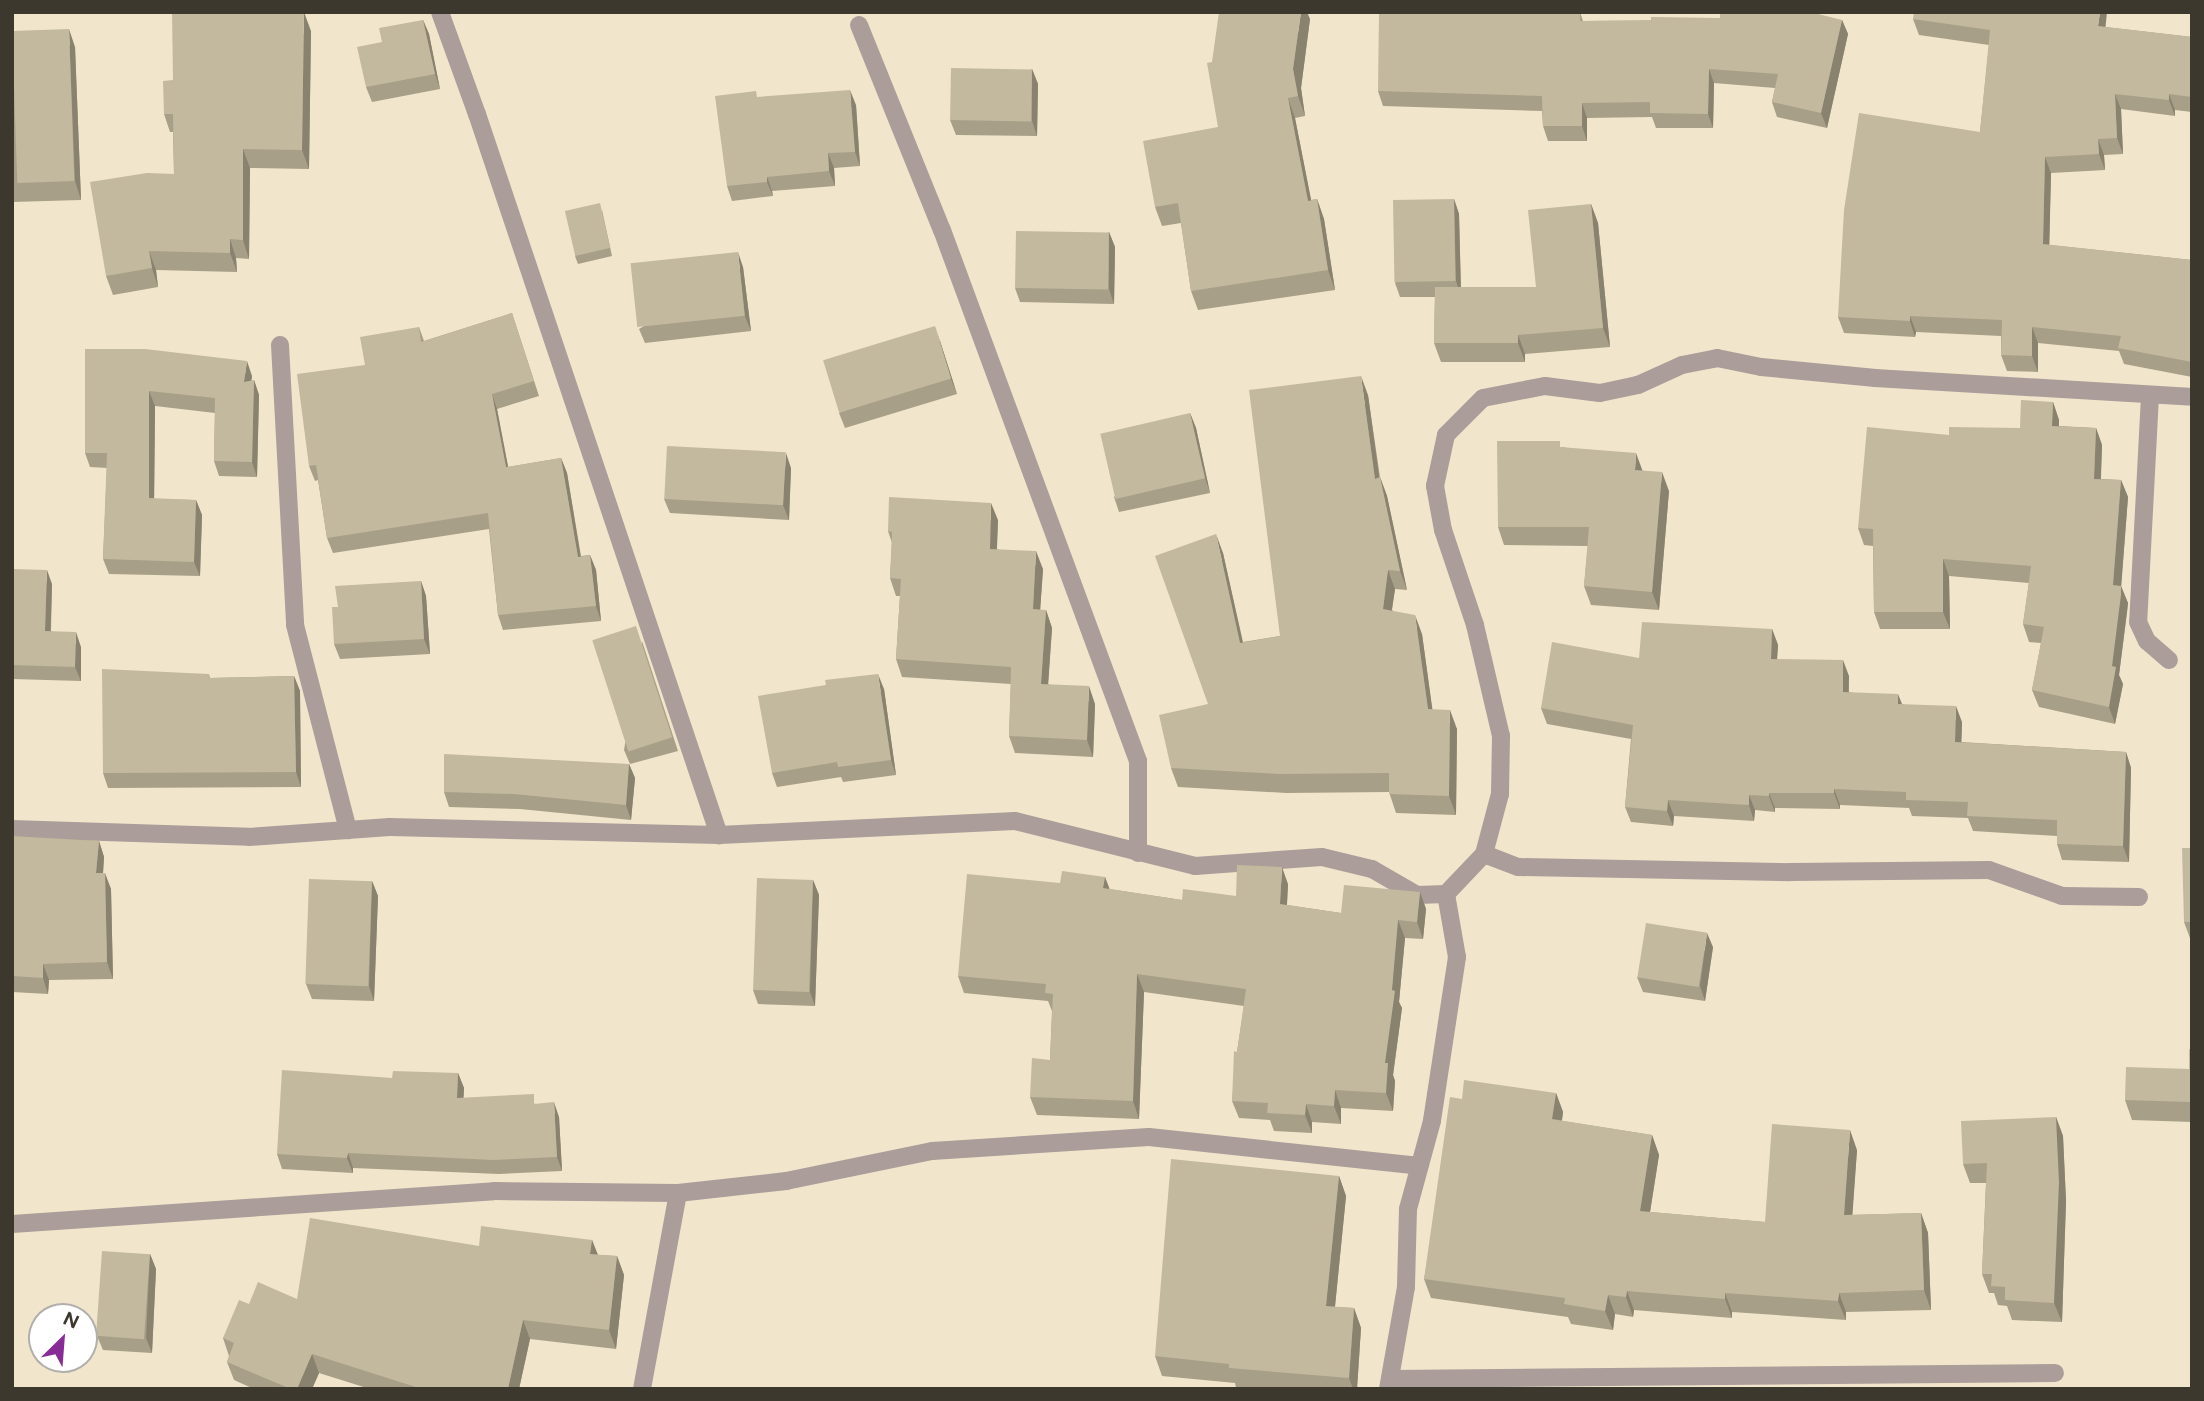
<!DOCTYPE html>
<style>
body{margin:0}
#map{position:relative;width:2204px;height:1401px;overflow:hidden;background:#f1e6cb;font-family:Figtree,sans-serif}
div>[style]{position:absolute}
.minor>*{height:18px;margin:-9px;padding:0 9px;transform-origin:9px;border-radius:9px;background:#ab9d9a}
.wall>*{inset:0;background:#a89f88}
.shaded-wall>*{inset:0;background:#88826f}
.building>*{inset:0;background:#c3b99e;transform-origin:0 0}
span{translate:-50% -50%;white-space:nowrap;text-align:center;line-height:1.15;-webkit-text-stroke:5px #fff;paint-order:stroke}
.frame{position:absolute;inset:0;border:14px solid #3d382e;pointer-events:none}
.north{position:absolute;left:28px;top:1303px;width:70px;height:70px;box-sizing:border-box;background:#fff;border:2px solid #b1afab;border-radius:50%;rotate:25deg;font-size:19px;font-weight:700;line-height:28px;text-align:center;color:#3d382e}
.north::after{content:'';display:block;margin:auto;width:24px;height:32px;background:#882b96;clip-path:polygon(50% 0,100% 100%,50% 72%,0 100%)}
</style>
<div id="map">
<div class="minor">
<i style="left:440px;top:12px;width:109px;rotate:70.1deg"></i>
<i style="left:477px;top:114px;width:761px;rotate:71.45deg"></i>
<i style="left:859px;top:25px;width:221px;rotate:68deg"></i>
<i style="left:942px;top:230px;width:566px;rotate:69.74deg"></i>
<i style="left:1138px;top:761px;width:92px;rotate:90deg"></i>
<i style="left:280px;top:345px;width:280px;rotate:86.9deg"></i>
<i style="left:295px;top:625px;width:212px;rotate:75.5deg"></i>
<i style="left:2150px;top:396px;width:226px;rotate:93deg"></i>
<i style="left:2138px;top:622px;width:21px;rotate:65deg"></i>
<i style="left:2147px;top:641px;width:29px;rotate:41deg"></i>
<i style="left:12px;top:829px;width:237px;rotate:1.9deg"></i>
<i style="left:249px;top:837px;width:141px;rotate:-4.1deg"></i>
<i style="left:390px;top:827px;width:329px;rotate:1.4deg"></i>
<i style="left:719px;top:835px;width:296px;rotate:-2.7deg"></i>
<i style="left:1015px;top:821px;width:186px;rotate:14deg"></i>
<i style="left:1195px;top:866px;width:127px;rotate:-4.1deg"></i>
<i style="left:1322px;top:857px;width:51px;rotate:13.5deg"></i>
<i style="left:1372px;top:869px;width:52px;rotate:30deg"></i>
<i style="left:1417px;top:895px;width:29px;rotate:-2deg"></i>
<i style="left:1446px;top:894px;width:64px;rotate:80.1deg"></i>
<i style="left:1457px;top:957px;width:166px;rotate:98.7deg"></i>
<i style="left:1432px;top:1121px;width:91px;rotate:105.3deg"></i>
<i style="left:1408px;top:1209px;width:78px;rotate:91.5deg"></i>
<i style="left:1406px;top:1287px;width:104px;rotate:100deg"></i>
<i style="left:1484px;top:854px;width:36px;rotate:21deg"></i>
<i style="left:1518px;top:867px;width:272px;rotate:1.1deg"></i>
<i style="left:1790px;top:872px;width:199px;rotate:-0.6deg"></i>
<i style="left:1989px;top:870px;width:77px;rotate:19.6deg"></i>
<i style="left:2062px;top:896px;width:77px;rotate:0.7deg"></i>
<i style="left:1446px;top:894px;width:55px;rotate:-46.5deg"></i>
<i style="left:1484px;top:854px;width:62px;rotate:-75.1deg"></i>
<i style="left:1500px;top:794px;width:58px;rotate:-89deg"></i>
<i style="left:1501px;top:736px;width:114px;rotate:-103.2deg"></i>
<i style="left:1475px;top:625px;width:100px;rotate:-108.6deg"></i>
<i style="left:1443px;top:530px;width:45px;rotate:-100.3deg"></i>
<i style="left:1435px;top:486px;width:52px;rotate:-77.8deg"></i>
<i style="left:1446px;top:435px;width:52px;rotate:-45deg"></i>
<i style="left:1483px;top:398px;width:63px;rotate:-11deg"></i>
<i style="left:1545px;top:386px;width:55px;rotate:7.3deg"></i>
<i style="left:1600px;top:393px;width:39px;rotate:-12deg"></i>
<i style="left:1638px;top:385px;width:48px;rotate:-24.4deg"></i>
<i style="left:1682px;top:365px;width:36px;rotate:-11deg"></i>
<i style="left:1717px;top:358px;width:45px;rotate:11.6deg"></i>
<i style="left:1761px;top:367px;width:115px;rotate:5.5deg"></i>
<i style="left:1875px;top:378px;width:318px;rotate:3.4deg"></i>
<i style="left:12px;top:1224px;width:483px;rotate:-3.9deg"></i>
<i style="left:494px;top:1191px;width:184px;rotate:0.6deg"></i>
<i style="left:678px;top:1193px;width:109px;rotate:-6.3deg"></i>
<i style="left:786px;top:1181px;width:149px;rotate:-11.6deg"></i>
<i style="left:932px;top:1151px;width:217px;rotate:-3.7deg"></i>
<i style="left:1149px;top:1137px;width:272px;rotate:6.1deg"></i>
<i style="left:1390px;top:1379px;width:665px;rotate:-0.52deg"></i>
<i style="left:642px;top:1389px;width:199px;rotate:-79.6deg"></i>
</div>
<div class="wall">
<i style="clip-path:polygon(1580px 12px,1583px 21px,1842px 20px,1848px 34px,1827px 128px,1777px 117px,1772px 102px,1775px 88px,1714px 83px,1713px 128px,1656px 128px,1652px 117px,1587px 118px,1587px 141px,1548px 141px,1543px 126px,1542px 111px,1383px 106px,1378px 91px)"></i>
<i style="clip-path:polygon(1310px 19px,1301px 88px,1305px 116px,1295px 118px,1311px 200px,1317px 199px,1324px 219px,1335px 290px,1198px 310px,1191px 291px,1181px 223px,1162px 226px,1155px 207px,1218px 127px)"></i>
<i style="clip-path:polygon(1913px 19px,2105px 27px,2192px 37px,2192px 112px,2175px 110px,2175px 116px,2121px 109px,2123px 154px,2104px 155px,2105px 170px,2051px 173px,2049px 245px,2192px 260px,2192px 377px,2124px 364px,2119px 351px,2038px 343px,2038px 372px,2007px 371px,2001px 355px,2001px 336px,1916px 332px,1915px 337px,1844px 333px,1838px 317px,1980px 132px,1989px 45px,1919px 35px)"></i>
<i style="clip-path:polygon(423px 20px,429px 34px,440px 89px,372px 102px,366px 87px,382px 42px)"></i>
<i style="clip-path:polygon(12px 31px,75px 47px,81px 200px,12px 202px)"></i>
<i style="clip-path:polygon(311px 31px,309px 169px,250px 168px,249px 259px,236px 258px,237px 272px,156px 270px,158px 287px,113px 295px,106px 276px,174px 174px,173px 132px,170px 132px,164px 114px,173px 80px)"></i>
<i style="clip-path:polygon(1032px 69px,1038px 84px,1037px 136px,956px 135px,950px 120px)"></i>
<i style="clip-path:polygon(758px 97px,856px 105px,860px 166px,834px 168px,835px 186px,772px 191px,773px 196px,732px 201px,727px 186px)"></i>
<i style="clip-path:polygon(1454px 199px,1459px 214px,1461px 287px,1536px 287px,1591px 204px,1598px 223px,1610px 347px,1525px 354px,1525px 362px,1441px 362px,1434px 343px,1435px 297px,1400px 297px,1395px 283px)"></i>
<i style="clip-path:polygon(602px 210px,612px 256px,578px 264px,575px 256px)"></i>
<i style="clip-path:polygon(1109px 232px,1115px 247px,1114px 304px,1020px 302px,1015px 288px)"></i>
<i style="clip-path:polygon(743px 267px,751px 331px,645px 343px,639px 329px)"></i>
<i style="clip-path:polygon(512px 313px,539px 396px,497px 409px,508px 467px,561px 458px,567px 473px,581px 556px,590px 555px,596px 570px,601px 621px,503px 630px,498px 615px,489px 529px,333px 553px,327px 538px,318px 480px,315px 481px,309px 466px,365px 365px,419px 327px,424px 341px)"></i>
<i style="clip-path:polygon(940px 341px,957px 394px,845px 428px,839px 413px)"></i>
<i style="clip-path:polygon(85px 349px,252px 376px,251px 381px,254px 380px,259px 395px,257px 477px,219px 476px,214px 461px,215px 413px,155px 406px,154px 499px,196px 500px,202px 515px,200px 576px,109px 574px,103px 559px,107px 468px,90px 467px,85px 453px)"></i>
<i style="clip-path:polygon(1368px 395px,1380px 477px,1387px 496px,1407px 590px,1395px 589px,1392px 610px,1422px 634px,1432px 709px,1457px 729px,1456px 815px,1396px 813px,1389px 792px,1286px 793px,1178px 787px,1171px 768px,1208px 704px,1223px 553px,1243px 642px,1280px 636px)"></i>
<i style="clip-path:polygon(2053px 402px,2059px 420px,2059px 426px,2096px 428px,2102px 445px,2101px 479px,2121px 480px,2128px 497px,2121px 586px,2128px 603px,2127px 613px,2119px 675px,2123px 684px,2115px 724px,2039px 707px,2032px 690px,2041px 643px,2029px 642px,2023px 624px,2029px 583px,1949px 576px,1950px 629px,1880px 629px,1874px 612px,1873px 546px,1864px 545px,1858px 528px,1949px 435px,2020px 428px)"></i>
<i style="clip-path:polygon(1190px 413px,1196px 428px,1210px 493px,1119px 512px,1114px 497px)"></i>
<i style="clip-path:polygon(1563px 447px,1642px 471px,1669px 491px,1659px 610px,1591px 605px,1584px 586px,1588px 546px,1504px 545px,1498px 527px)"></i>
<i style="clip-path:polygon(791px 468px,789px 520px,670px 513px,664px 499px)"></i>
<i style="clip-path:polygon(998px 520px,997px 549px,1043px 569px,1040px 610px,1046px 610px,1052px 628px,1048px 684px,1095px 704px,1093px 757px,1015px 753px,1009px 736px,1011px 684px,902px 677px,896px 659px,900px 596px,896px 596px,890px 578px,892px 543px,888px 531px)"></i>
<i style="clip-path:polygon(12px 569px,52px 584px,51px 631px,81px 647px,81px 681px,12px 679px)"></i>
<i style="clip-path:polygon(421px 581px,426px 596px,430px 654px,340px 659px,334px 644px,338px 607px)"></i>
<i style="clip-path:polygon(1772px 629px,1778px 645px,1777px 659px,1849px 676px,1849px 692px,1902px 704px,1962px 722px,1961px 742px,2126px 752px,2131px 768px,2129px 862px,2062px 860px,2057px 844px,2057px 836px,1973px 831px,1968px 818px,1912px 816px,1909px 808px,1840px 805px,1840px 809px,1775px 808px,1775px 812px,1755px 810px,1754px 821px,1674px 816px,1673px 826px,1631px 822px,1625px 807px,1631px 739px,1547px 724px,1541px 708px,1639px 658px)"></i>
<i style="clip-path:polygon(642px 641px,678px 751px,630px 764px,624px 750px)"></i>
<i style="clip-path:polygon(209px 674px,210px 678px,294px 676px,300px 691px,301px 787px,108px 788px,103px 773px)"></i>
<i style="clip-path:polygon(884px 689px,896px 775px,843px 782px,841px 777px,777px 787px,772px 773px)"></i>
<i style="clip-path:polygon(629px 764px,635px 778px,631px 820px,520px 809px,449px 807px,444px 792px)"></i>
<i style="clip-path:polygon(12px 836px,99px 841px,104px 857px,103px 873px,111px 889px,113px 979px,49px 980px,48px 994px,12px 992px)"></i>
<i style="clip-path:polygon(2192px 848px,2192px 941px,2191px 941px,2184px 922px)"></i>
<i style="clip-path:polygon(1105px 877px,1109px 889px,1182px 900px,1236px 896px,1288px 884px,1287px 905px,1341px 913px,1420px 892px,1426px 909px,1423px 939px,1405px 938px,1399px 1002px,1402px 1008px,1393px 1075px,1395px 1081px,1393px 1111px,1341px 1108px,1341px 1124px,1312px 1122px,1312px 1133px,1274px 1131px,1270px 1120px,1239px 1118px,1232px 1101px,1237px 1052px,1244px 1006px,1144px 992px,1139px 1119px,1037px 1115px,1030px 1097px,1050px 1060px,1052px 1011px,1048px 1001px,964px 993px,958px 976px,1060px 883px)"></i>
<i style="clip-path:polygon(813px 880px,819px 895px,815px 1006px,758px 1004px,753px 990px)"></i>
<i style="clip-path:polygon(372px 881px,378px 896px,374px 1001px,312px 999px,306px 984px)"></i>
<i style="clip-path:polygon(1713px 947px,1705px 1001px,1643px 992px,1637px 977px)"></i>
<i style="clip-path:polygon(2192px 1049px,2192px 1122px,2132px 1120px,2125px 1100px,2189px 1069px)"></i>
<i style="clip-path:polygon(458px 1073px,464px 1088px,463px 1098px,537px 1104px,559px 1117px,562px 1171px,499px 1174px,353px 1168px,353px 1173px,282px 1169px,277px 1154px,392px 1078px)"></i>
<i style="clip-path:polygon(1556px 1093px,1563px 1112px,1562px 1121px,1652px 1135px,1659px 1155px,1650px 1212px,1765px 1222px,1857px 1150px,1852px 1215px,1921px 1213px,1928px 1233px,1931px 1310px,1846px 1312px,1846px 1320px,1732px 1312px,1732px 1318px,1634px 1310px,1633px 1317px,1615px 1314px,1613px 1330px,1571px 1324px,1568px 1317px,1431px 1298px,1424px 1279px,1462px 1099px)"></i>
<i style="clip-path:polygon(2056px 1117px,2063px 1136px,2066px 1201px,2062px 1322px,2012px 1320px,2007px 1306px,1998px 1305px,1994px 1293px,1989px 1293px,1982px 1274px,1986px 1183px,1970px 1183px,1963px 1164px)"></i>
<i style="clip-path:polygon(1339px 1176px,1346px 1196px,1335px 1307px,1354px 1308px,1361px 1328px,1357px 1389px,1248px 1389px,1236px 1388px,1235px 1383px,1162px 1376px,1155px 1356px)"></i>
<i style="clip-path:polygon(592px 1240px,598px 1255px,617px 1256px,624px 1275px,616px 1349px,530px 1339px,519px 1389px,370px 1389px,319px 1373px,312px 1389px,254px 1389px,234px 1380px,227px 1362px,229px 1356px,223px 1338px,249px 1304px,297px 1299px,479px 1246px)"></i>
<i style="clip-path:polygon(150px 1254px,156px 1269px,152px 1353px,103px 1350px,97px 1336px)"></i>
</div>
<div class="shaded-wall">
<i style="clip-path:polygon(304px 12px,311px 31px,309px 169px,302px 150px)"></i>
<i style="clip-path:polygon(1301px 12px,1307px 12px,1310px 19px,1301px 88px,1305px 116px,1298px 96px,1293px 69px)"></i>
<i style="clip-path:polygon(2100px 12px,2107px 12px,2104px 42px,2098px 26px)"></i>
<i style="clip-path:polygon(423px 20px,429px 34px,440px 89px,435px 74px)"></i>
<i style="clip-path:polygon(1842px 20px,1848px 34px,1827px 128px,1821px 113px)"></i>
<i style="clip-path:polygon(69px 29px,75px 47px,81px 200px,75px 181px)"></i>
<i style="clip-path:polygon(1032px 69px,1038px 84px,1037px 136px,1032px 121px)"></i>
<i style="clip-path:polygon(1709px 69px,1714px 83px,1713px 128px,1708px 114px)"></i>
<i style="clip-path:polygon(850px 90px,856px 105px,860px 166px,855px 152px)"></i>
<i style="clip-path:polygon(2115px 94px,2121px 109px,2123px 154px,2117px 138px)"></i>
<i style="clip-path:polygon(2169px 94px,2175px 110px,2175px 116px,2169px 100px)"></i>
<i style="clip-path:polygon(1288px 98px,1295px 118px,1315px 220px,1308px 201px)"></i>
<i style="clip-path:polygon(1582px 103px,1587px 118px,1587px 141px,1582px 126px)"></i>
<i style="clip-path:polygon(2098px 139px,2104px 155px,2105px 170px,2099px 154px)"></i>
<i style="clip-path:polygon(243px 149px,250px 168px,249px 259px,243px 240px)"></i>
<i style="clip-path:polygon(828px 153px,834px 168px,835px 186px,829px 171px)"></i>
<i style="clip-path:polygon(2045px 157px,2051px 173px,2049px 260px,2043px 244px)"></i>
<i style="clip-path:polygon(767px 177px,772px 191px,773px 196px,767px 182px)"></i>
<i style="clip-path:polygon(1317px 199px,1324px 219px,1335px 290px,1328px 270px)"></i>
<i style="clip-path:polygon(1454px 199px,1459px 214px,1461px 296px,1456px 281px)"></i>
<i style="clip-path:polygon(1591px 204px,1598px 223px,1610px 347px,1603px 328px)"></i>
<i style="clip-path:polygon(1109px 232px,1115px 247px,1114px 304px,1109px 289px)"></i>
<i style="clip-path:polygon(230px 239px,236px 258px,237px 272px,230px 253px)"></i>
<i style="clip-path:polygon(149px 251px,156px 270px,158px 287px,152px 268px)"></i>
<i style="clip-path:polygon(738px 252px,743px 267px,751px 331px,745px 316px)"></i>
<i style="clip-path:polygon(1910px 316px,1916px 332px,1915px 337px,1910px 321px)"></i>
<i style="clip-path:polygon(935px 326px,940px 341px,957px 394px,951px 379px)"></i>
<i style="clip-path:polygon(2032px 327px,2038px 343px,2038px 372px,2032px 356px)"></i>
<i style="clip-path:polygon(1518px 335px,1525px 354px,1525px 362px,1518px 343px)"></i>
<i style="clip-path:polygon(247px 361px,252px 376px,249px 396px,244px 382px)"></i>
<i style="clip-path:polygon(1361px 376px,1368px 395px,1382px 498px,1375px 479px)"></i>
<i style="clip-path:polygon(254px 380px,259px 395px,257px 477px,252px 462px)"></i>
<i style="clip-path:polygon(149px 391px,155px 406px,154px 513px,149px 498px)"></i>
<i style="clip-path:polygon(492px 394px,497px 409px,511px 482px,506px 467px)"></i>
<i style="clip-path:polygon(2053px 402px,2059px 420px,2058px 443px,2052px 426px)"></i>
<i style="clip-path:polygon(1190px 413px,1196px 428px,1210px 493px,1205px 478px)"></i>
<i style="clip-path:polygon(2096px 428px,2102px 445px,2100px 496px,2094px 479px)"></i>
<i style="clip-path:polygon(786px 453px,791px 468px,789px 520px,783px 505px)"></i>
<i style="clip-path:polygon(1636px 453px,1643px 472px,1635px 470px)"></i>
<i style="clip-path:polygon(561px 458px,567px 473px,583px 571px,578px 557px)"></i>
<i style="clip-path:polygon(1662px 472px,1669px 491px,1659px 610px,1652px 592px)"></i>
<i style="clip-path:polygon(1380px 477px,1387px 496px,1407px 590px,1400px 571px)"></i>
<i style="clip-path:polygon(2121px 480px,2128px 497px,2120px 602px,2113px 585px)"></i>
<i style="clip-path:polygon(196px 500px,202px 515px,200px 576px,194px 562px)"></i>
<i style="clip-path:polygon(991px 503px,998px 520px,996px 566px,990px 549px)"></i>
<i style="clip-path:polygon(1216px 534px,1223px 553px,1247px 662px,1240px 643px)"></i>
<i style="clip-path:polygon(1036px 551px,1043px 569px,1039px 627px,1033px 609px)"></i>
<i style="clip-path:polygon(590px 555px,596px 570px,601px 621px,596px 606px)"></i>
<i style="clip-path:polygon(1943px 559px,1949px 576px,1950px 629px,1943px 612px)"></i>
<i style="clip-path:polygon(47px 570px,52px 584px,50px 646px,45px 631px)"></i>
<i style="clip-path:polygon(1388px 570px,1395px 589px,1389px 628px,1383px 609px)"></i>
<i style="clip-path:polygon(421px 581px,426px 596px,430px 654px,424px 639px)"></i>
<i style="clip-path:polygon(2121px 586px,2128px 603px,2119px 675px,2123px 684px,2115px 724px,2109px 707px,2112px 666px)"></i>
<i style="clip-path:polygon(1046px 610px,1052px 628px,1047px 701px,1041px 684px)"></i>
<i style="clip-path:polygon(1415px 615px,1422px 634px,1435px 728px,1428px 709px)"></i>
<i style="clip-path:polygon(1772px 629px,1778px 645px,1776px 675px,1771px 659px)"></i>
<i style="clip-path:polygon(76px 632px,81px 647px,81px 681px,75px 667px)"></i>
<i style="clip-path:polygon(1843px 660px,1849px 676px,1848px 707px,1843px 692px)"></i>
<i style="clip-path:polygon(878px 674px,884px 689px,896px 775px,891px 760px)"></i>
<i style="clip-path:polygon(294px 676px,300px 691px,301px 787px,296px 772px)"></i>
<i style="clip-path:polygon(1089px 686px,1095px 704px,1093px 757px,1087px 740px)"></i>
<i style="clip-path:polygon(1898px 694px,1904px 709px,1898px 704px)"></i>
<i style="clip-path:polygon(1956px 706px,1962px 722px,1961px 758px,1955px 742px)"></i>
<i style="clip-path:polygon(1450px 710px,1457px 729px,1456px 815px,1449px 796px)"></i>
<i style="clip-path:polygon(2126px 752px,2131px 768px,2129px 862px,2123px 846px)"></i>
<i style="clip-path:polygon(629px 764px,635px 778px,631px 820px,626px 805px)"></i>
<i style="clip-path:polygon(1834px 789px,1840px 805px,1840px 809px,1834px 793px)"></i>
<i style="clip-path:polygon(1769px 793px,1775px 808px,1775px 812px,1769px 796px)"></i>
<i style="clip-path:polygon(1749px 795px,1755px 810px,1754px 821px,1749px 805px)"></i>
<i style="clip-path:polygon(1668px 800px,1674px 816px,1673px 826px,1667px 811px)"></i>
<i style="clip-path:polygon(99px 841px,104px 857px,102px 889px,96px 873px)"></i>
<i style="clip-path:polygon(1282px 867px,1288px 884px,1286px 921px,1280px 904px)"></i>
<i style="clip-path:polygon(105px 873px,111px 889px,113px 979px,107px 962px)"></i>
<i style="clip-path:polygon(1105px 877px,1112px 895px,1103px 888px)"></i>
<i style="clip-path:polygon(813px 880px,819px 895px,815px 1006px,810px 992px)"></i>
<i style="clip-path:polygon(372px 881px,378px 896px,374px 1001px,369px 986px)"></i>
<i style="clip-path:polygon(1420px 892px,1426px 909px,1423px 939px,1417px 922px)"></i>
<i style="clip-path:polygon(1398px 920px,1405px 938px,1399px 1002px,1402px 1008px,1393px 1075px,1395px 1081px,1393px 1111px,1386px 1093px,1385px 1063px)"></i>
<i style="clip-path:polygon(1707px 933px,1713px 947px,1705px 1001px,1700px 986px)"></i>
<i style="clip-path:polygon(43px 964px,49px 980px,48px 994px,43px 978px)"></i>
<i style="clip-path:polygon(1137px 974px,1144px 992px,1139px 1119px,1133px 1101px)"></i>
<i style="clip-path:polygon(458px 1073px,464px 1088px,463px 1113px,457px 1098px)"></i>
<i style="clip-path:polygon(1335px 1090px,1341px 1108px,1341px 1124px,1334px 1106px)"></i>
<i style="clip-path:polygon(1556px 1093px,1563px 1112px,1559px 1139px,1552px 1119px)"></i>
<i style="clip-path:polygon(554px 1102px,559px 1117px,562px 1171px,557px 1157px)"></i>
<i style="clip-path:polygon(1306px 1104px,1312px 1122px,1312px 1133px,1305px 1115px)"></i>
<i style="clip-path:polygon(2056px 1117px,2063px 1136px,2066px 1201px,2062px 1322px,2054px 1303px)"></i>
<i style="clip-path:polygon(1850px 1130px,1857px 1150px,1851px 1235px,1844px 1215px)"></i>
<i style="clip-path:polygon(1652px 1135px,1659px 1155px,1647px 1231px,1640px 1211px)"></i>
<i style="clip-path:polygon(348px 1153px,353px 1168px,353px 1173px,347px 1158px)"></i>
<i style="clip-path:polygon(1339px 1176px,1346px 1196px,1333px 1326px,1326px 1306px)"></i>
<i style="clip-path:polygon(1921px 1213px,1928px 1233px,1931px 1310px,1924px 1290px)"></i>
<i style="clip-path:polygon(592px 1240px,599px 1258px,590px 1254px)"></i>
<i style="clip-path:polygon(150px 1254px,156px 1269px,152px 1353px,146px 1338px)"></i>
<i style="clip-path:polygon(617px 1256px,624px 1275px,616px 1349px,609px 1330px)"></i>
<i style="clip-path:polygon(1627px 1291px,1634px 1310px,1633px 1317px,1626px 1297px)"></i>
<i style="clip-path:polygon(1725px 1293px,1732px 1312px,1732px 1318px,1725px 1299px)"></i>
<i style="clip-path:polygon(1839px 1293px,1846px 1312px,1846px 1320px,1838px 1301px)"></i>
<i style="clip-path:polygon(1608px 1295px,1615px 1314px,1613px 1330px,1605px 1311px)"></i>
<i style="clip-path:polygon(1354px 1308px,1361px 1328px,1357px 1389px,1353px 1389px,1349px 1378px)"></i>
<i style="clip-path:polygon(523px 1320px,530px 1339px,519px 1389px,508px 1389px)"></i>
<i style="clip-path:polygon(312px 1354px,319px 1373px,312px 1389px,297px 1389px)"></i>
</div>
<div class="building">
<i style="clip-path:polygon(172px 12px,304px 12px,302px 150px,243px 149px,243px 240px,230px 239px,230px 253px,149px 251px,152px 268px,106px 276px,90px 182px,147px 173px,174px 174px,173px 114px,164px 114px,163px 81px,173px 80px)"></i>
<i style="clip-path:polygon(1219px 12px,1301px 12px,1293px 69px,1298px 96px,1288px 98px,1308px 201px,1317px 199px,1328px 270px,1191px 291px,1178px 203px,1155px 207px,1143px 141px,1218px 127px,1207px 63px,1212px 62px)"></i>
<i style="clip-path:polygon(1379px 12px,1580px 12px,1580px 21px,1651px 20px,1651px 17px,1720px 18px,1720px 12px,1810px 12px,1842px 20px,1821px 113px,1772px 102px,1778px 74px,1709px 69px,1708px 114px,1650px 113px,1650px 102px,1582px 103px,1582px 126px,1543px 126px,1542px 96px,1378px 91px)"></i>
<i style="clip-path:polygon(1914px 12px,2100px 12px,2098px 26px,2192px 37px,2192px 97px,2169px 94px,2169px 100px,2115px 94px,2117px 138px,2098px 139px,2099px 154px,2045px 157px,2043px 244px,2192px 260px,2192px 362px,2118px 348px,2121px 336px,2032px 327px,2032px 356px,2001px 355px,2002px 320px,1910px 316px,1910px 321px,1838px 317px,1844px 210px,1859px 113px,1980px 132px,1990px 30px,1913px 19px)"></i>
<i style="clip-path:polygon(423px 20px,435px 74px,366px 87px,357px 47px,382px 42px,379px 28px)"></i>
<i style="left:69px;top:29px;width:152px;height:57px;rotate:88deg"></i>
<i style="left:951px;top:68px;width:81px;height:52px;rotate:1deg"></i>
<i style="clip-path:polygon(850px 90px,855px 152px,828px 153px,829px 171px,767px 177px,767px 182px,727px 186px,715px 96px,756px 91px,757px 97px)"></i>
<i style="left:1454px;top:199px;width:82px;height:61px;rotate:89deg"></i>
<i style="left:600px;top:203px;width:46px;height:36px;rotate:77deg"></i>
<i style="clip-path:polygon(1591px 204px,1603px 328px,1518px 335px,1518px 343px,1434px 343px,1435px 287px,1536px 287px,1528px 210px)"></i>
<i style="left:1016px;top:231px;width:93px;height:57px;rotate:1deg"></i>
<i style="left:738px;top:252px;width:64px;height:108px;rotate:84deg"></i>
<i style="clip-path:polygon(512px 313px,534px 381px,492px 394px,506px 467px,561px 458px,578px 557px,590px 555px,596px 606px,498px 615px,488px 513px,327px 538px,316px 465px,309px 466px,297px 374px,365px 365px,360px 337px,419px 327px,421px 342px)"></i>
<i style="left:935px;top:326px;width:55px;height:117px;rotate:73deg"></i>
<i style="clip-path:polygon(85px 349px,145px 349px,247px 361px,244px 382px,254px 380px,252px 462px,214px 461px,215px 398px,149px 391px,149px 498px,196px 500px,194px 562px,103px 559px,107px 453px,85px 453px)"></i>
<i style="clip-path:polygon(1361px 376px,1375px 479px,1380px 477px,1400px 571px,1388px 570px,1383px 609px,1415px 615px,1428px 709px,1450px 710px,1449px 796px,1389px 794px,1389px 773px,1279px 774px,1171px 768px,1159px 715px,1208px 704px,1155px 556px,1216px 534px,1240px 643px,1280px 636px,1249px 390px)"></i>
<i style="clip-path:polygon(2021px 400px,2053px 402px,2052px 426px,2096px 428px,2094px 479px,2121px 480px,2113px 585px,2121px 586px,2121px 595px,2112px 666px,2116px 667px,2109px 707px,2032px 690px,2044px 627px,2023px 624px,2031px 566px,1943px 559px,1943px 612px,1874px 612px,1873px 529px,1858px 528px,1867px 427px,1949px 435px,1949px 427px,2020px 428px)"></i>
<i style="left:1190px;top:413px;width:67px;height:92px;rotate:77deg"></i>
<i style="clip-path:polygon(1497px 441px,1560px 441px,1560px 447px,1636px 453px,1635px 470px,1662px 472px,1652px 592px,1584px 586px,1589px 527px,1498px 527px)"></i>
<i style="left:667px;top:446px;width:119px;height:53px;rotate:3deg"></i>
<i style="clip-path:polygon(889px 497px,991px 503px,990px 549px,1036px 551px,1033px 609px,1046px 610px,1041px 684px,1089px 686px,1087px 740px,1009px 736px,1011px 667px,896px 659px,901px 579px,890px 578px,892px 532px,888px 531px)"></i>
<i style="clip-path:polygon(12px 569px,47px 570px,45px 631px,76px 632px,75px 667px,12px 665px)"></i>
<i style="clip-path:polygon(421px 581px,424px 639px,334px 644px,332px 607px,338px 607px,335px 586px)"></i>
<i style="clip-path:polygon(1642px 622px,1772px 629px,1771px 659px,1843px 660px,1843px 692px,1898px 694px,1898px 704px,1956px 706px,1955px 742px,2126px 752px,2123px 846px,2057px 844px,2057px 820px,1967px 816px,1968px 802px,1906px 800px,1906px 792px,1834px 789px,1834px 793px,1769px 793px,1769px 796px,1749px 795px,1749px 805px,1668px 800px,1667px 811px,1625px 807px,1633px 725px,1541px 708px,1552px 642px,1639px 658px)"></i>
<i style="left:636px;top:626px;width:117px;height:46px;rotate:72deg"></i>
<i style="clip-path:polygon(102px 669px,209px 674px,209px 678px,294px 676px,296px 772px,103px 773px)"></i>
<i style="clip-path:polygon(878px 674px,891px 760px,838px 767px,837px 762px,772px 773px,758px 696px,826px 685px,825px 680px)"></i>
<i style="clip-path:polygon(444px 754px,629px 764px,626px 805px,514px 794px,444px 792px)"></i>
<i style="clip-path:polygon(12px 836px,99px 841px,96px 873px,105px 873px,107px 962px,43px 964px,43px 978px,12px 976px)"></i>
<i style="clip-path:polygon(2182px 848px,2192px 848px,2192px 922px,2184px 922px)"></i>
<i style="clip-path:polygon(1237px 865px,1282px 867px,1280px 904px,1341px 913px,1344px 885px,1420px 892px,1417px 922px,1398px 920px,1392px 990px,1395px 991px,1385px 1063px,1388px 1063px,1386px 1093px,1335px 1090px,1334px 1106px,1306px 1104px,1305px 1115px,1267px 1113px,1268px 1103px,1232px 1101px,1234px 1051px,1237px 1052px,1246px 989px,1137px 974px,1133px 1101px,1030px 1097px,1032px 1058px,1050px 1060px,1053px 994px,1045px 993px,1046px 984px,958px 976px,967px 874px,1060px 883px,1062px 871px,1105px 877px,1103px 888px,1182px 900px,1183px 889px,1236px 896px)"></i>
<i style="left:757px;top:878px;width:56px;height:112px;rotate:2deg"></i>
<i style="left:309px;top:879px;width:63px;height:105px;rotate:2deg"></i>
<i style="left:1646px;top:923px;width:62px;height:55px;rotate:9deg"></i>
<i style="clip-path:polygon(2189px 1049px,2192px 1049px,2192px 1109px,2190px 1109px,2190px 1102px,2125px 1100px,2126px 1067px,2189px 1069px)"></i>
<i style="clip-path:polygon(282px 1070px,392px 1078px,393px 1071px,458px 1073px,457px 1098px,534px 1094px,534px 1104px,554px 1102px,557px 1157px,493px 1160px,348px 1153px,347px 1158px,277px 1154px)"></i>
<i style="clip-path:polygon(1464px 1080px,1556px 1093px,1552px 1119px,1652px 1135px,1640px 1211px,1765px 1222px,1772px 1124px,1850px 1130px,1844px 1215px,1921px 1213px,1924px 1290px,1839px 1293px,1838px 1301px,1725px 1293px,1725px 1299px,1627px 1291px,1626px 1297px,1608px 1295px,1605px 1311px,1564px 1304px,1565px 1298px,1424px 1279px,1450px 1097px,1462px 1099px)"></i>
<i style="clip-path:polygon(2056px 1117px,2059px 1182px,2054px 1303px,2005px 1300px,2005px 1287px,1991px 1286px,1992px 1274px,1982px 1274px,1987px 1163px,1963px 1164px,1961px 1121px)"></i>
<i style="clip-path:polygon(1171px 1159px,1339px 1176px,1326px 1306px,1354px 1308px,1349px 1378px,1229px 1368px,1229px 1364px,1155px 1356px)"></i>
<i style="clip-path:polygon(310px 1218px,479px 1246px,481px 1226px,592px 1240px,590px 1254px,617px 1256px,609px 1330px,523px 1320px,508px 1389px,422px 1389px,312px 1354px,297px 1389px,291px 1389px,227px 1362px,234px 1343px,223px 1338px,239px 1300px,249px 1304px,258px 1282px,297px 1299px)"></i>
<i style="left:102px;top:1251px;width:48px;height:85px;rotate:4deg"></i>
</div>
<div class="frame"></div>
<div class="north">N</div>
</div>
